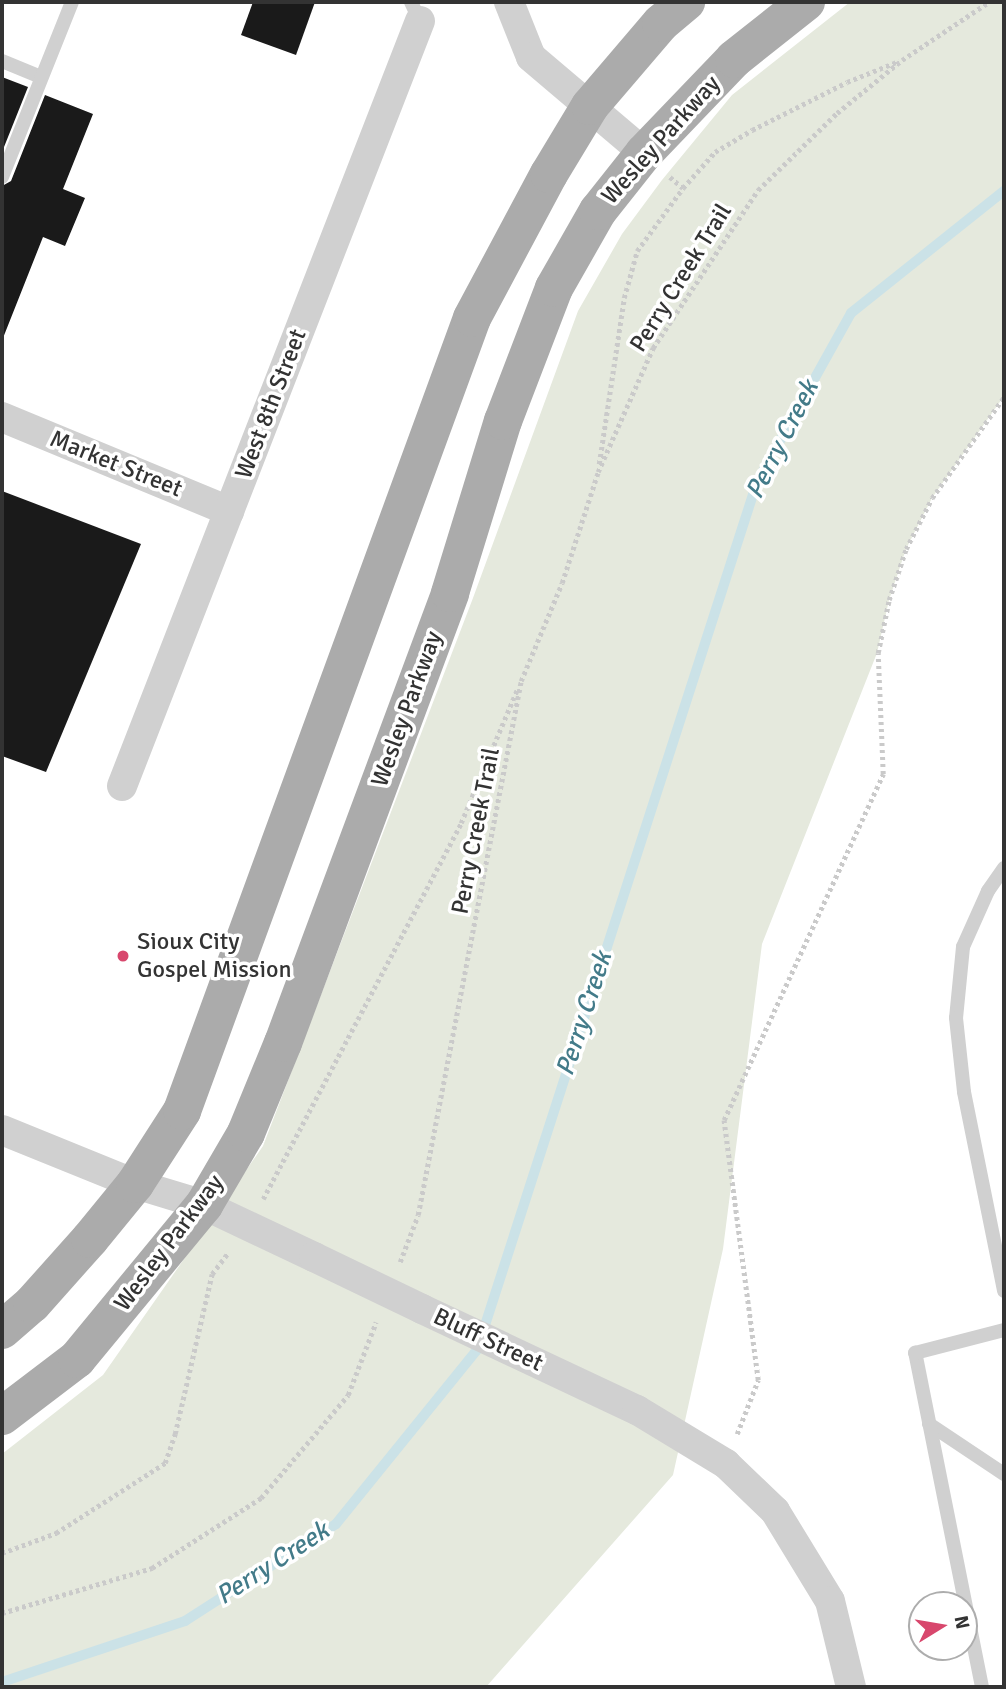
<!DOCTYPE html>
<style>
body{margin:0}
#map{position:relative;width:1006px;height:1689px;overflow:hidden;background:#fff;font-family:Signika,sans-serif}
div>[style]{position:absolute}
.green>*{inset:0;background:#e5e9dd}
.stream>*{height:10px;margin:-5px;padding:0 5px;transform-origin:5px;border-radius:5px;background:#cbe2e7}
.building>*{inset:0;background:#1a1a1a}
.path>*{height:4.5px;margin-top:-2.25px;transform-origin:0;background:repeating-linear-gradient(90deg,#cacaca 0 3.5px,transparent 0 7px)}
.service>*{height:14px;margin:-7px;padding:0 7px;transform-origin:7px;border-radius:7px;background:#d0d0d0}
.minor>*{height:30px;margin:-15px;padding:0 15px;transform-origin:15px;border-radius:15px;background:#d0d0d0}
.primary>*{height:38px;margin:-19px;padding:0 19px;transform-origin:19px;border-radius:19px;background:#ababab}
.minor-bridge>*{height:30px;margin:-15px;padding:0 15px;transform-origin:15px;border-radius:15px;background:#d0d0d0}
.dots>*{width:19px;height:19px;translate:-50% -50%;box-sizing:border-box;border:4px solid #fff;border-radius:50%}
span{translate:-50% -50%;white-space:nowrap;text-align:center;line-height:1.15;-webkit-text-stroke:7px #fff;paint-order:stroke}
.street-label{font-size:24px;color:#333}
.poi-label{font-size:24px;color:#333}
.left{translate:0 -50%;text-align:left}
.water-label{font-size:26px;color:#437b89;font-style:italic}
.frame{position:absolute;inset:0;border:4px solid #333;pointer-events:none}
.north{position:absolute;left:908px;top:1591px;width:70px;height:70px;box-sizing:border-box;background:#fff;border:2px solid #adadad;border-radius:50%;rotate:79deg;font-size:19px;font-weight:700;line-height:28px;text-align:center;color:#333}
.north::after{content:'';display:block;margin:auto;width:24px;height:32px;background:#d8476d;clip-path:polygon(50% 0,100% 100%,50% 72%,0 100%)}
</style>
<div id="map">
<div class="green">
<i style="clip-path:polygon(850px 2px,1004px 2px,1004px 396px,932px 498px,906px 549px,889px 600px,877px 653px,762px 944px,723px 1249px,673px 1475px,486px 1687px,2px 1687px,2px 1454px,103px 1375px,263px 1146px,473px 598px,578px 311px,622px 234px,662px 180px,732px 95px)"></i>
</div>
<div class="stream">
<i style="left:2px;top:1682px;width:193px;rotate:-18.4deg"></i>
<i style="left:185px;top:1621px;width:179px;rotate:-32.7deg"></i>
<i style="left:336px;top:1524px;width:224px;rotate:-51deg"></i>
<i style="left:477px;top:1350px;width:912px;rotate:-72.12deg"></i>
<i style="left:757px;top:482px;width:193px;rotate:-60.9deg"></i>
<i style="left:851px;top:313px;width:196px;rotate:-38.6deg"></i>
</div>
<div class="building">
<i style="clip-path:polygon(253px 2px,315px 2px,296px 55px,241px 35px)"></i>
<i style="clip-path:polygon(2px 77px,28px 87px,2px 152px)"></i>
<i style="clip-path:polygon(45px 95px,93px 114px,63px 189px,85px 198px,65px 246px,43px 237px,3px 338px,2px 186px,11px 181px)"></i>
<i style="clip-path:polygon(2px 491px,141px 544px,46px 772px,2px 756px)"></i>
</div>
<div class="path">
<i style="left:670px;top:177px;width:17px;rotate:40deg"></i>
<i style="left:599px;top:464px;width:168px;rotate:-81.4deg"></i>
<i style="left:624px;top:298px;width:49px;rotate:-74.5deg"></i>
<i style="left:637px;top:251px;width:78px;rotate:-53.9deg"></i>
<i style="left:683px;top:188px;width:48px;rotate:-48.4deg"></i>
<i style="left:715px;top:152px;width:43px;rotate:-30.7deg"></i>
<i style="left:752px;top:130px;width:106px;rotate:-26.8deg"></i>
<i style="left:847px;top:82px;width:56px;rotate:-22deg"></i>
<i style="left:263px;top:1199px;width:425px;rotate:-62.2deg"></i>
<i style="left:461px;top:823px;width:144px;rotate:-67.2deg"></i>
<i style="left:400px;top:1262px;width:50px;rotate:-69deg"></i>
<i style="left:418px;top:1215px;width:544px;rotate:-79.08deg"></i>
<i style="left:521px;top:681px;width:106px;rotate:-67.3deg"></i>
<i style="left:562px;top:583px;width:117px;rotate:-72deg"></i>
<i style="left:598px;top:472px;width:136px;rotate:-66.1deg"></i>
<i style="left:653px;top:348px;width:190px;rotate:-56.4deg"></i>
<i style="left:758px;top:190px;width:110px;rotate:-44.3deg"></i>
<i style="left:837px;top:113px;width:84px;rotate:-39.2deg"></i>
<i style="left:902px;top:60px;width:105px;rotate:-33.7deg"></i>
<i style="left:737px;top:1434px;width:58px;rotate:-68.7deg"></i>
<i style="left:758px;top:1380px;width:262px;rotate:-97.5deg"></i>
<i style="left:724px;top:1120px;width:381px;rotate:-65.3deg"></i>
<i style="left:883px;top:774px;width:121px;rotate:-92.4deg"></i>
<i style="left:878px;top:653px;width:54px;rotate:-78.3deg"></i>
<i style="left:889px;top:600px;width:54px;rotate:-71.6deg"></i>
<i style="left:906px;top:549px;width:57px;rotate:-63deg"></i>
<i style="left:932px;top:498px;width:124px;rotate:-54.5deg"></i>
<i style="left:2px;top:1553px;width:58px;rotate:-20.3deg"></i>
<i style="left:56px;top:1533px;width:130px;rotate:-32.7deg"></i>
<i style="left:165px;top:1463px;width:31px;rotate:-71deg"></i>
<i style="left:175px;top:1434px;width:164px;rotate:-77deg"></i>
<i style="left:212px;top:1274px;width:26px;rotate:-53deg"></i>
<i style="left:2px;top:1613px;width:157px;rotate:-16.7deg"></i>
<i style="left:152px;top:1568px;width:130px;rotate:-32.7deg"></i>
<i style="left:261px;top:1498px;width:135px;rotate:-49.8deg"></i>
<i style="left:348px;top:1395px;width:78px;rotate:-69deg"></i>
</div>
<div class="service">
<i style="left:411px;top:2px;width:21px;rotate:65deg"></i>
<i style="left:2px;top:61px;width:42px;rotate:22.3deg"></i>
<i style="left:2px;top:177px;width:188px;rotate:-68.2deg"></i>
<i style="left:1004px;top:868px;width:28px;rotate:125deg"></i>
<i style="left:988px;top:891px;width:61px;rotate:114.1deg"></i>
<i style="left:963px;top:947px;width:71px;rotate:95.6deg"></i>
<i style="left:956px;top:1018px;width:74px;rotate:83.8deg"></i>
<i style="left:964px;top:1092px;width:203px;rotate:78.6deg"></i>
<i style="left:929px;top:1424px;width:90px;rotate:33.7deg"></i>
<i style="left:982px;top:1687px;width:341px;rotate:-101.3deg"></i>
<i style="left:915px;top:1353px;width:92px;rotate:-14.5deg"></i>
</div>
<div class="minor">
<i style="left:509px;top:2px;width:59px;rotate:68.2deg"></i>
<i style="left:531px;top:57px;width:148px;rotate:40.3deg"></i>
<i style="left:2px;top:417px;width:246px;rotate:22.5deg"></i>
<i style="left:122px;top:786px;width:821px;rotate:-68.72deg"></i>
<i style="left:2px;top:1130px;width:144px;rotate:22.1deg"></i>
<i style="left:135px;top:1184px;width:72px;rotate:16.9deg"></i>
<i style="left:204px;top:1205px;width:122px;rotate:25.3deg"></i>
<i style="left:422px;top:1309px;width:238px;rotate:25.2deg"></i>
<i style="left:637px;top:1410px;width:104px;rotate:31.2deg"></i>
<i style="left:726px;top:1464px;width:68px;rotate:43.8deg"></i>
<i style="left:775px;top:1511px;width:105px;rotate:58.6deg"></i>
<i style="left:830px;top:1601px;width:89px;rotate:76.3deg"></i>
</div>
<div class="primary">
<i style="left:2px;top:1330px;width:40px;rotate:-41deg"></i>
<i style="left:32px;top:1304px;width:87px;rotate:-48.3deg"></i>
<i style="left:90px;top:1239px;width:71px;rotate:-50.7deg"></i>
<i style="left:135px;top:1184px;width:87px;rotate:-57.2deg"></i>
<i style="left:182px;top:1111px;width:844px;rotate:-69.91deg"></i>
<i style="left:472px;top:318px;width:163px;rotate:-61.9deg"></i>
<i style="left:549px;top:174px;width:79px;rotate:-58.9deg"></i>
<i style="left:590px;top:106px;width:109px;rotate:-49.5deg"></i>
<i style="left:661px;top:23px;width:33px;rotate:-40deg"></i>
<i style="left:2px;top:1416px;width:94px;rotate:-37.2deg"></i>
<i style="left:77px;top:1359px;width:200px;rotate:-50.5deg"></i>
<i style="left:204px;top:1205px;width:83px;rotate:-59.7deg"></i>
<i style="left:246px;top:1133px;width:97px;rotate:-67.7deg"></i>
<i style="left:283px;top:1043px;width:480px;rotate:-69.6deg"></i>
<i style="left:450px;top:593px;width:180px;rotate:-72.9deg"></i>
<i style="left:503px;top:421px;width:142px;rotate:-69deg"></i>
<i style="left:554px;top:288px;width:89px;rotate:-60.3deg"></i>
<i style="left:598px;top:211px;width:74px;rotate:-51.6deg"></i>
<i style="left:644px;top:153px;width:130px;rotate:-46.2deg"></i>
<i style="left:734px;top:59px;width:92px;rotate:-38.4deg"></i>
</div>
<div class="minor-bridge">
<i style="left:314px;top:1257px;width:120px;rotate:25.7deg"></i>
</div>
<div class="dots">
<i style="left:123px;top:956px;background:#d8476d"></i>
</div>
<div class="street-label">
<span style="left:661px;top:140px;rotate:-48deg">Wesley Parkway</span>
<span style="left:681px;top:278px;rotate:-58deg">Perry Creek Trail</span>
<span style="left:271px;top:404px;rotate:-69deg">West 8th Street</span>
<span style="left:116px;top:464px;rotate:22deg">Market Street</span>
<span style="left:407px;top:709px;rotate:-70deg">Wesley Parkway</span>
<span style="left:476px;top:831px;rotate:-79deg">Perry Creek Trail</span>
<span style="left:169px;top:1243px;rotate:-53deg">Wesley Parkway</span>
<span style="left:488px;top:1340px;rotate:25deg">Bluff Street</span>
</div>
<div class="poi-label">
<span class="left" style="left:137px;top:956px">Sioux City<br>Gospel Mission</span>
</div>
<div class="water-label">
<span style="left:783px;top:440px;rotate:-63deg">Perry Creek</span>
<span style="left:585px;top:1014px;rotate:-72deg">Perry Creek</span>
<span style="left:273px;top:1564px;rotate:-33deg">Perry Creek</span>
</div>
<div class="frame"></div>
<div class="north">N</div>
</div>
